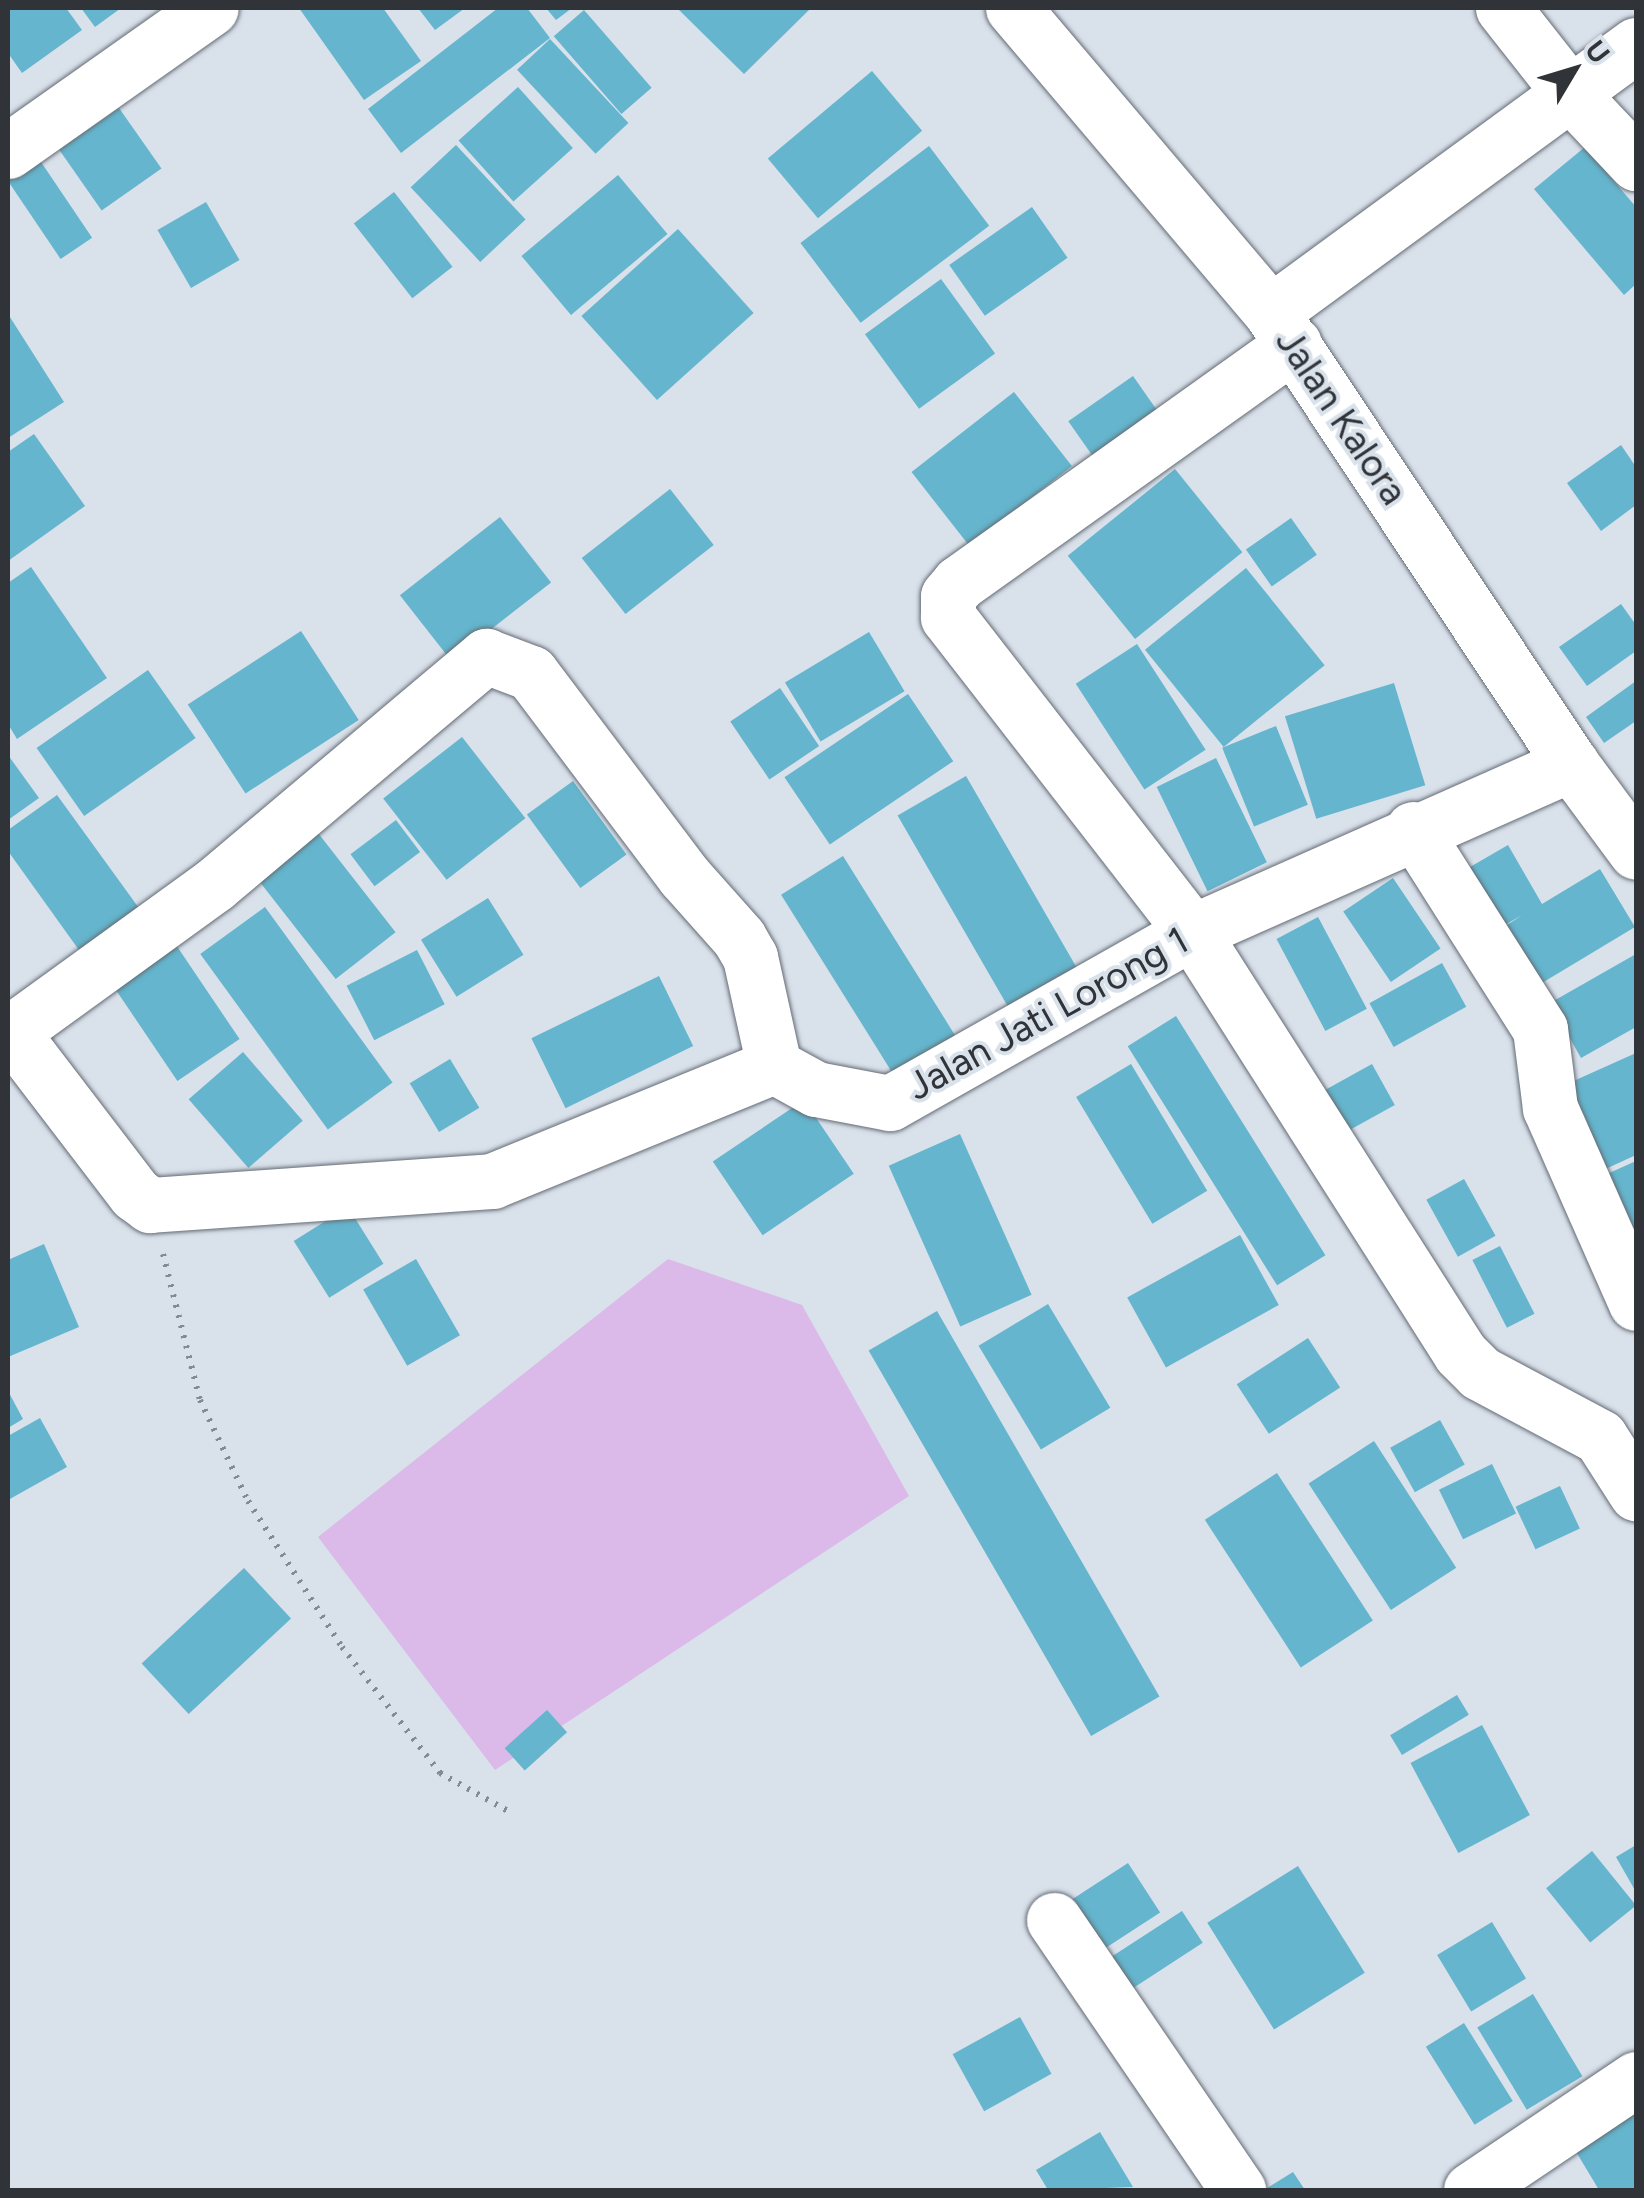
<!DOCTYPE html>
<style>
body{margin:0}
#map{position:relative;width:1644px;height:2198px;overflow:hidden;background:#d9e1eb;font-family:Figtree,sans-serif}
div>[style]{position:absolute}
.green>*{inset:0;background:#dbbaea}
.building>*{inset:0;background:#64b5cd;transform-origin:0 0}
.path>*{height:6px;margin-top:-3px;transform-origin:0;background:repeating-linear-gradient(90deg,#848a91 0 2.5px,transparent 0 10.5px)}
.roads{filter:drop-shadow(0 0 2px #646b74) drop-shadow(0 0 2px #646b74)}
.street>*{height:55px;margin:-27.5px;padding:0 27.5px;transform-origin:27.5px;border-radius:27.5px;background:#fff}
.secondary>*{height:55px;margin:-27.5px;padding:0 27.5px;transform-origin:27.5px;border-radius:27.5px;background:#fff}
span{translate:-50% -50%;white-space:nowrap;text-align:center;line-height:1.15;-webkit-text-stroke:8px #d9e1eb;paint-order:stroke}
.street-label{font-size:38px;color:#303337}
.frame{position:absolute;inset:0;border:10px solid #303337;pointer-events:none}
.north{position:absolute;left:1524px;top:20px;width:100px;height:100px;-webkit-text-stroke:8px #d9e1eb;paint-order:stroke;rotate:52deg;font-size:28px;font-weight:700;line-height:40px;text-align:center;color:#303337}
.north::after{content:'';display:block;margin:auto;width:35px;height:45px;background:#303337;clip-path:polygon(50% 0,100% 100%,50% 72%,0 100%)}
</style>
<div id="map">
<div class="green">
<i style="clip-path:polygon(668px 1259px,802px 1305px,909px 1496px,495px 1770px,318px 1537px)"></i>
</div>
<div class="building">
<i style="clip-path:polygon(8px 8px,66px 8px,82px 30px,22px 73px,8px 53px)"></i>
<i style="clip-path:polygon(81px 8px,121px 8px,95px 27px)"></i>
<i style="clip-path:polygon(299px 8px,383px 8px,421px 61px,364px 100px)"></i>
<i style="clip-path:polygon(418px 8px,465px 8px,435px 30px)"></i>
<i style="clip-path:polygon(498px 8px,527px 8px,550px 38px,401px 153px,368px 109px)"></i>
<i style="clip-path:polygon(546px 8px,572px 8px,556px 20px)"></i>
<i style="clip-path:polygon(677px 8px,807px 8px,809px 10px,744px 74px)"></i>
<i style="left:584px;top:10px;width:103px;height:40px;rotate:49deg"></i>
<i style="left:550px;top:39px;width:115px;height:45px;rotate:47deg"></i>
<i style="left:872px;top:71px;width:78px;height:136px;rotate:50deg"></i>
<i style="left:518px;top:87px;width:82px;height:80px;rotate:48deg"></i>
<i style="left:119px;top:108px;width:74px;height:73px;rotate:55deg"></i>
<i style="left:456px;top:145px;width:102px;height:62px;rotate:47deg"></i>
<i style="left:929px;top:146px;width:100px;height:161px;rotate:53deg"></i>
<i style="clip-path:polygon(1585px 147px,1636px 207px,1636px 284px,1624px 295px,1534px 189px)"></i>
<i style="left:39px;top:159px;width:95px;height:38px;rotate:56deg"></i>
<i style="left:618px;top:175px;width:77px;height:126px;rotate:50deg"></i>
<i style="left:394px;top:192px;width:95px;height:51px;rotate:52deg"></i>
<i style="left:206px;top:202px;width:67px;height:56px;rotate:60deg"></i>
<i style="left:1032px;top:207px;width:62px;height:101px;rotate:55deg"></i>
<i style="left:678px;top:229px;width:113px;height:130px;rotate:48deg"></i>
<i style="left:941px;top:279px;width:92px;height:94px;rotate:54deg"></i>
<i style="clip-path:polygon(8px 314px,64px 402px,8px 438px)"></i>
<i style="left:1133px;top:376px;width:47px;height:79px;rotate:55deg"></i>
<i style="left:1014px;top:392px;width:94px;height:130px;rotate:52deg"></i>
<i style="clip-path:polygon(34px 434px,85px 506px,8px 561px,8px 452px)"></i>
<i style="clip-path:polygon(1621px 445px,1636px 467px,1636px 505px,1601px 531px,1567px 483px)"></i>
<i style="left:1175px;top:469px;width:107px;height:138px;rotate:51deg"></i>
<i style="left:670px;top:489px;width:71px;height:112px;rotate:52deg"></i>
<i style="left:500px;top:517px;width:83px;height:127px;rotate:52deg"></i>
<i style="left:1291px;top:518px;width:45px;height:55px;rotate:55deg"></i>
<i style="clip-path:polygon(31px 567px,107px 678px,17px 739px,8px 724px,8px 583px)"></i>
<i style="left:1246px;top:568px;width:125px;height:130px;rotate:51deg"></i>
<i style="clip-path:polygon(1621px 604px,1636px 625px,1636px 651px,1587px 686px,1559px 647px)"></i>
<i style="left:301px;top:631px;width:106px;height:135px;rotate:57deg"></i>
<i style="left:869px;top:632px;width:69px;height:98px;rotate:59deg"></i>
<i style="left:1137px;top:644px;width:126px;height:73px;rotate:57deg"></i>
<i style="left:148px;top:670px;width:83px;height:136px;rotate:55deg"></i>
<i style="clip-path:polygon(1636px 681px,1636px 721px,1604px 743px,1586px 717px)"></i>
<i style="left:1394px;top:683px;width:107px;height:114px;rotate:73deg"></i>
<i style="left:780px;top:688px;width:70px;height:60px;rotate:56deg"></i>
<i style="left:908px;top:694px;width:81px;height:149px;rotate:56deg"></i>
<i style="left:1276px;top:726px;width:85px;height:58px;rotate:68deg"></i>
<i style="left:462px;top:737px;width:103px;height:100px;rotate:52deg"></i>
<i style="clip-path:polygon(8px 755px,39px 798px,8px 820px)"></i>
<i style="left:1216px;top:758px;width:116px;height:66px;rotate:64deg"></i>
<i style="left:966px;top:776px;width:235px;height:79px;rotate:60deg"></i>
<i style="left:573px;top:781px;width:91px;height:57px;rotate:54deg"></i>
<i style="clip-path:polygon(57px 795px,149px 922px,89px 964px,8px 851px,8px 830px)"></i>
<i style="left:396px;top:820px;width:40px;height:57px;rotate:53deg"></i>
<i style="left:318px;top:833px;width:126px;height:76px;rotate:52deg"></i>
<i style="clip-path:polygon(1508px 845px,1542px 904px,1600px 869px,1635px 927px,1527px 992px,1492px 935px,1522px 915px,1484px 937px,1451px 878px)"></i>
<i style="left:843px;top:856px;width:229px;height:73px;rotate:58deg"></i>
<i style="left:1393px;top:878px;width:85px;height:60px;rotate:56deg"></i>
<i style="left:488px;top:898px;width:67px;height:79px;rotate:58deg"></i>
<i style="left:265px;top:907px;width:217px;height:80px;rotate:54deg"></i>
<i style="left:1318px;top:917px;width:104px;height:47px;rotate:62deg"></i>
<i style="left:168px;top:933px;width:128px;height:75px;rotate:56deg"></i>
<i style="left:417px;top:950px;width:61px;height:79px;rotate:63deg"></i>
<i style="clip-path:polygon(1636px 954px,1636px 1027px,1581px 1058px,1550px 1003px)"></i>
<i style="left:1442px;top:963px;width:50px;height:83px;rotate:61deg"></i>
<i style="left:659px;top:976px;width:78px;height:142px;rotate:64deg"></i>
<i style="left:1176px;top:1016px;width:282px;height:57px;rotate:58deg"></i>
<i style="left:243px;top:1052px;width:91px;height:72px;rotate:49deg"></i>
<i style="clip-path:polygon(1636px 1053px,1636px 1155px,1588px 1177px,1549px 1092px)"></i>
<i style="left:450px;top:1059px;width:57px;height:47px;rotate:59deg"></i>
<i style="left:1131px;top:1064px;width:148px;height:64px;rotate:59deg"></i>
<i style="left:1372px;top:1064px;width:47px;height:65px;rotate:61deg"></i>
<i style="left:804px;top:1100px;width:89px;height:110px;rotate:56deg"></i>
<i style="left:960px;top:1134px;width:176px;height:78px;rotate:66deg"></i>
<i style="clip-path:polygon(1636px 1161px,1636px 1237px,1589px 1182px)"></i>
<i style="left:1464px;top:1179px;width:65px;height:43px;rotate:61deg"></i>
<i style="left:348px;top:1207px;width:67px;height:64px;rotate:58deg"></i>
<i style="left:1240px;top:1235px;width:80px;height:129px;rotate:61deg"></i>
<i style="clip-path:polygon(44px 1244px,79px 1327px,8px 1357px,8px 1260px)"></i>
<i style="left:1500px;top:1246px;width:76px;height:31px;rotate:63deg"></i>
<i style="left:416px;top:1259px;width:88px;height:61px;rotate:60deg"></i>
<i style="left:1048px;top:1304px;width:121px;height:81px;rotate:59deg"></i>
<i style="left:937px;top:1311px;width:445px;height:79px;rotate:60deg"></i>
<i style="left:1308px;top:1338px;width:59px;height:85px;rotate:57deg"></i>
<i style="clip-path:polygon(8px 1391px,23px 1419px,8px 1428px)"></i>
<i style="clip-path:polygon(40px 1418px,67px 1467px,8px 1500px,8px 1436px)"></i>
<i style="left:1440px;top:1420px;width:51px;height:57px;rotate:61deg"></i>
<i style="left:1374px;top:1441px;width:151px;height:78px;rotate:57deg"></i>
<i style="left:1492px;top:1464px;width:55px;height:59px;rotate:64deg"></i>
<i style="left:1277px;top:1473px;width:176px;height:86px;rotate:57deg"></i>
<i style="left:1560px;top:1486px;width:47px;height:49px;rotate:65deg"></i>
<i style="left:244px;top:1568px;width:69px;height:140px;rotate:47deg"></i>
<i style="left:1457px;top:1695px;width:23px;height:78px;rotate:59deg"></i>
<i style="left:547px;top:1710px;width:30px;height:57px;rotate:48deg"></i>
<i style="left:1482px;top:1725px;width:102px;height:81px;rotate:62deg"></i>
<i style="clip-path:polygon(1636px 1845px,1636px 1892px,1616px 1857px)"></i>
<i style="left:1592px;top:1851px;width:70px;height:59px;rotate:51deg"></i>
<i style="left:1128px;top:1863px;width:59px;height:82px;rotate:57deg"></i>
<i style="left:1298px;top:1866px;width:126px;height:107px;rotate:58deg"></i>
<i style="left:1182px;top:1911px;width:38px;height:102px;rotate:57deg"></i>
<i style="left:1492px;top:1922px;width:66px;height:64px;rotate:59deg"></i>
<i style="left:1533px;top:1994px;width:96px;height:65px;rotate:59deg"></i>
<i style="left:1020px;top:2017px;width:65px;height:77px;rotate:61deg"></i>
<i style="left:1464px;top:2023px;width:92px;height:45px;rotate:58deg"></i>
<i style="clip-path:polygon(1636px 2111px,1636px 2190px,1599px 2190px,1566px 2135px)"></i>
<i style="clip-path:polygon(1100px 2132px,1133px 2187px,1048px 2190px,1036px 2170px)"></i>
<i style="clip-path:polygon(1293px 2172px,1305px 2190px,1264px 2190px)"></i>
</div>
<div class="path">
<i style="left:163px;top:1254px;width:151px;rotate:75.8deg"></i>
<i style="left:200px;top:1400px;width:112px;rotate:64.6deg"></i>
<i style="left:248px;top:1501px;width:174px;rotate:57.2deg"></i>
<i style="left:342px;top:1647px;width:160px;rotate:52.1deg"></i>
<i style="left:440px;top:1773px;width:78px;rotate:29.2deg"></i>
</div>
<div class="roads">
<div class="street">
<i style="left:1503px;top:8px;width:107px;rotate:51.8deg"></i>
<i style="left:1569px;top:92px;width:98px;rotate:46.7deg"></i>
<i style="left:1271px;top:312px;width:452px;rotate:-36.2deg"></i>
<i style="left:1294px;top:344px;width:412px;rotate:144.5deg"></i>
<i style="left:959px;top:583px;width:17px;rotate:130deg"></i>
<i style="left:948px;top:596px;width:21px;rotate:90deg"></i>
<i style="left:948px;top:617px;width:398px;rotate:52.2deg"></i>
<i style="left:1192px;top:932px;width:499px;rotate:57.5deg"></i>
<i style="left:1460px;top:1353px;width:28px;rotate:45deg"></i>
<i style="left:1480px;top:1373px;width:136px;rotate:28.1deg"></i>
<i style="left:1600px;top:1437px;width:67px;rotate:57.3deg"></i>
<i style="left:1413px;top:829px;width:237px;rotate:57.6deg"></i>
<i style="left:1540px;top:1029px;width:80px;rotate:82.8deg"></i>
<i style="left:1550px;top:1108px;width:213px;rotate:66.2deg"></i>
<i style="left:8px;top:1028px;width:209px;rotate:52.6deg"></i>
<i style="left:135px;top:1194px;width:19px;rotate:36deg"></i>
<i style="left:150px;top:1205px;width:343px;rotate:-4deg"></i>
<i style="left:492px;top:1181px;width:305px;rotate:-22.2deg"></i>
<i style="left:774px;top:1066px;width:48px;rotate:28.7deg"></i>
<i style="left:816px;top:1089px;width:75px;rotate:10.7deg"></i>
<i style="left:890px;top:1103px;width:347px;rotate:-29.5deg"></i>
<i style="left:1192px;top:932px;width:415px;rotate:-23.9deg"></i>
<i style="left:11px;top:1032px;width:251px;rotate:-35.9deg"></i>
<i style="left:214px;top:885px;width:356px;rotate:-40.1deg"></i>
<i style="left:486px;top:656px;width:48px;rotate:20.7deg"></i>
<i style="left:531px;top:673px;width:254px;rotate:53deg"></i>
<i style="left:684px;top:876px;width:83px;rotate:48.4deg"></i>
<i style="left:739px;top:938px;width:22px;rotate:60deg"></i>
<i style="left:750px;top:957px;width:112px;rotate:77.6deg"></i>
<i style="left:1054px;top:1920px;width:327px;rotate:55.7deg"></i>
<i style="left:1471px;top:2190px;width:199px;rotate:-33.9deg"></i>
</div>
<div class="secondary">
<i style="left:1013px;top:8px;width:399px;rotate:49.7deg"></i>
<i style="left:1271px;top:312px;width:542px;rotate:56.43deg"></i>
<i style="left:1571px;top:764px;width:109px;rotate:53.5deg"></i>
<i style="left:8px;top:151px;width:248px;rotate:-35.2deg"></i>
</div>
</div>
<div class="street-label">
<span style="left:1341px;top:417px;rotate:56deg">Jalan Kalora</span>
<span style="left:1048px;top:1014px;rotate:-29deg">Jalan Jati Lorong 1</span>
</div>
<div class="frame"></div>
<div class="north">U</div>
</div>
